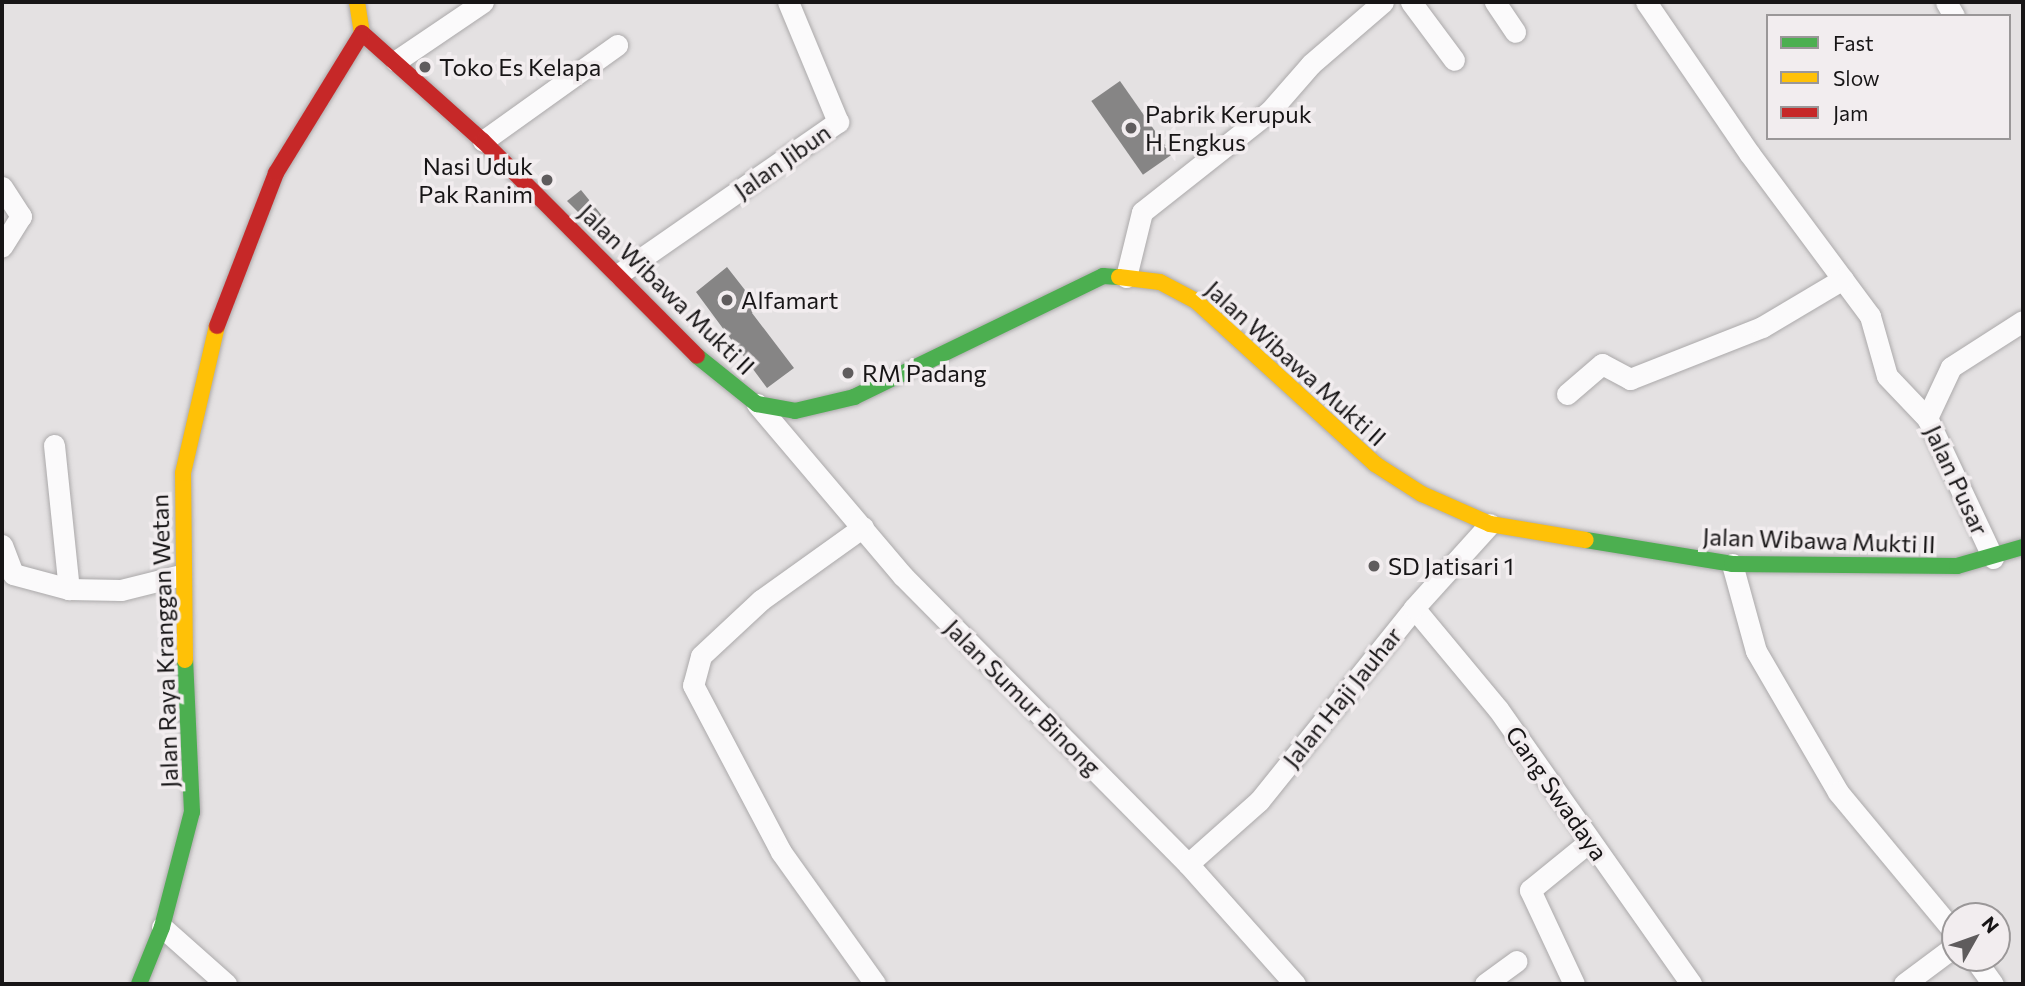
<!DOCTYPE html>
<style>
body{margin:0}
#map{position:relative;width:2025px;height:986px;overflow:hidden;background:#e4e1e2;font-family:Commissioner,sans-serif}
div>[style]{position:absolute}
.building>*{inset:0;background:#868585;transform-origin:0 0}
.roads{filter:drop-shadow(0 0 2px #aba9aa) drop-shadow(0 0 2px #aba9aa)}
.street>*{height:21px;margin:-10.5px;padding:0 10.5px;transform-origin:10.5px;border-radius:10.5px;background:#fbfafb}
.fast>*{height:16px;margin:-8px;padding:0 8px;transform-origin:8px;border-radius:8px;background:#4caf50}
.slow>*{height:16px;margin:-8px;padding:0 8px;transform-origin:8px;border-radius:8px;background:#ffc107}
.jam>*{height:16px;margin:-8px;padding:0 8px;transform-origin:8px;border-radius:8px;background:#c62828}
.dots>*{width:19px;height:19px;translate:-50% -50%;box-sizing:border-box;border:4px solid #f2edef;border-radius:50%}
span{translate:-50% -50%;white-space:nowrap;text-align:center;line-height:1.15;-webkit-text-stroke:7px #f2edef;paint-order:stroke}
.poi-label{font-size:24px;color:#171516}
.left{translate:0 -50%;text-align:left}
.right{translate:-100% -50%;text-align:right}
.street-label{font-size:24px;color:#171516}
.frame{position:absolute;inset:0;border:4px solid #171516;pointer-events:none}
.legend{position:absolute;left:1766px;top:14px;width:245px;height:126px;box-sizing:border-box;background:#f2edef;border:2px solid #9a9798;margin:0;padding:9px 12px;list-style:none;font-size:21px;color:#171516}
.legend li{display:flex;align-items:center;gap:14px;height:35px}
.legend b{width:35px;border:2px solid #9a9798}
.north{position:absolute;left:1941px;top:902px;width:70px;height:70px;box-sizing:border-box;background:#f2edef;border:2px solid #9a9798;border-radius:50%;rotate:50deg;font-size:19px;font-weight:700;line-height:28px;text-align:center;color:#171516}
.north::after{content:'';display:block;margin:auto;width:24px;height:32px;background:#5f5c5d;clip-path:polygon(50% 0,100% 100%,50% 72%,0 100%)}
</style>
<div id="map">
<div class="building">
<i style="left:1120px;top:81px;width:90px;height:35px;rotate:55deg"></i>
<i style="clip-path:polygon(581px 190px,603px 217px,592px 226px,567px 201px)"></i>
<i style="clip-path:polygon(727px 267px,759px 308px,752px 313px,794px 368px,767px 388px,696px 292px)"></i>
<i style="clip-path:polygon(649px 269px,665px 288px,659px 293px,641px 275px)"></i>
</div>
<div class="roads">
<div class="street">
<i style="left:1411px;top:2px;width:72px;rotate:53.4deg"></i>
<i style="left:1495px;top:2px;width:36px;rotate:56deg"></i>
<i style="left:1646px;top:2px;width:183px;rotate:55.7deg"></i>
<i style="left:1749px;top:153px;width:203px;rotate:53.4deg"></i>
<i style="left:1870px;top:316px;width:62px;rotate:74.2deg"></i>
<i style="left:1887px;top:376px;width:58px;rotate:46.4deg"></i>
<i style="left:1946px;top:2px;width:16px;rotate:60deg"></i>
<i style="left:396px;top:61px;width:105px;rotate:-34.1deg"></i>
<i style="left:483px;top:141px;width:165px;rotate:-35.6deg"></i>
<i style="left:2px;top:187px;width:35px;rotate:57deg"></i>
<i style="left:21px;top:216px;width:36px;rotate:122deg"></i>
<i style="left:619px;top:274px;width:267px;rotate:-34.8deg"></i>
<i style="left:838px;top:122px;width:130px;rotate:-112.6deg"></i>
<i style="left:1126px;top:277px;width:67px;rotate:-76.2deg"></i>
<i style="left:1142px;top:212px;width:163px;rotate:-38.3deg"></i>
<i style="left:1270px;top:111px;width:62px;rotate:-48.9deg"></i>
<i style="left:1311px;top:64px;width:95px;rotate:-40.7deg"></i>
<i style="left:1567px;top:394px;width:46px;rotate:-40.6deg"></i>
<i style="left:1602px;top:364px;width:32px;rotate:28deg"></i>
<i style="left:1630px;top:379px;width:142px;rotate:-21.5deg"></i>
<i style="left:1762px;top:327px;width:94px;rotate:-30.7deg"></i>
<i style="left:757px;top:404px;width:226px;rotate:49.7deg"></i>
<i style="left:903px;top:576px;width:405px;rotate:45.3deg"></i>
<i style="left:1188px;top:864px;width:161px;rotate:48.3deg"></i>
<i style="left:54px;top:445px;width:145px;rotate:84.1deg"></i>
<i style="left:863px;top:527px;width:125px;rotate:144.4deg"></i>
<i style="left:761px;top:600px;width:82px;rotate:137deg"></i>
<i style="left:701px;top:656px;width:30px;rotate:105deg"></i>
<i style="left:693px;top:685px;width:189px;rotate:62.2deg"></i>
<i style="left:781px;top:852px;width:162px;rotate:54.5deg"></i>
<i style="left:2px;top:545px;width:31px;rotate:69deg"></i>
<i style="left:13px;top:574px;width:58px;rotate:15deg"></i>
<i style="left:69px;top:589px;width:52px;rotate:1.1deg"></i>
<i style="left:121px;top:590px;width:62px;rotate:-14deg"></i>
<i style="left:1993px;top:558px;width:155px;rotate:-115.2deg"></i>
<i style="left:1927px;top:418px;width:56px;rotate:-64.8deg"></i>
<i style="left:1951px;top:367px;width:85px;rotate:-32.6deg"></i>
<i style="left:1732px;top:564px;width:90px;rotate:74.6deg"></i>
<i style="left:1756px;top:651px;width:163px;rotate:59.8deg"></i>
<i style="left:1838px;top:792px;width:183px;rotate:50.3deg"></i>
<i style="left:1414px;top:608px;width:131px;rotate:50.3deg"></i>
<i style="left:1498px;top:709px;width:336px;rotate:54.9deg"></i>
<i style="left:1188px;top:864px;width:95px;rotate:-41.6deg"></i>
<i style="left:1259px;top:801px;width:248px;rotate:-51.2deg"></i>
<i style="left:1414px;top:608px;width:113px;rotate:-47.9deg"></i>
<i style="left:162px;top:927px;width:86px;rotate:41.7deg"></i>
<i style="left:1974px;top:958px;width:32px;rotate:54deg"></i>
<i style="left:1485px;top:984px;width:39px;rotate:-36deg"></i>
<i style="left:1574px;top:984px;width:104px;rotate:-115.1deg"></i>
<i style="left:1530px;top:890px;width:77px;rotate:-39.2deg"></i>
<i style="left:1904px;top:984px;width:64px;rotate:-36.7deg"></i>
</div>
<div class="fast">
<i style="left:697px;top:356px;width:77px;rotate:38.7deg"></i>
<i style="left:757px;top:404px;width:39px;rotate:10deg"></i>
<i style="left:795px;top:411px;width:61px;rotate:-13.3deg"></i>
<i style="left:854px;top:397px;width:277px;rotate:-25.9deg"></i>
<i style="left:1103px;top:276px;width:16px;rotate:4deg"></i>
<i style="left:1586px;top:540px;width:148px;rotate:9.3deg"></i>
<i style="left:1732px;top:564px;width:225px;rotate:0.5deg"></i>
<i style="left:1957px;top:566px;width:69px;rotate:-16.1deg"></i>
<i style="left:139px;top:984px;width:61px;rotate:-68deg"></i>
<i style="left:162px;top:927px;width:119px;rotate:-75.4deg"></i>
<i style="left:192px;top:812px;width:152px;rotate:-92.6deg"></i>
</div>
<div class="slow">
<i style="left:357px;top:2px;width:31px;rotate:81deg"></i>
<i style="left:1119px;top:277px;width:41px;rotate:7deg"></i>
<i style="left:1160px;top:282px;width:41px;rotate:27.8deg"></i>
<i style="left:1196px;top:301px;width:242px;rotate:42.3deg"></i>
<i style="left:1375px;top:464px;width:56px;rotate:32.6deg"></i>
<i style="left:1422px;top:494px;width:74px;rotate:23.8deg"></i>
<i style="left:1490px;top:524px;width:97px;rotate:9.5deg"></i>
<i style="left:185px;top:660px;width:187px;rotate:-90.6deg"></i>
<i style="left:183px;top:473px;width:151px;rotate:-77deg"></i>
</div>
<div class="jam">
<i style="left:362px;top:33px;width:162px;rotate:41.8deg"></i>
<i style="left:483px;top:141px;width:303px;rotate:45.1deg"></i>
<i style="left:217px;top:326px;width:164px;rotate:-68.9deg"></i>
<i style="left:276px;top:173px;width:164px;rotate:-58.4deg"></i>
</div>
</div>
<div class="dots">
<i style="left:425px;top:67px;background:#5f5c5d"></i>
<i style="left:1131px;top:128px;background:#5f5c5d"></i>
<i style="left:547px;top:180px;background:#5f5c5d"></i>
<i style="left:727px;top:300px;background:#5f5c5d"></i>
<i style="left:848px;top:373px;background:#5f5c5d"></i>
<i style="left:1374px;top:566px;background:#5f5c5d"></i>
</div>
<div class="poi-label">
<span class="left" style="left:439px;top:67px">Toko Es Kelapa</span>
<span class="left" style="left:1145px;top:128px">Pabrik Kerupuk<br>H Engkus</span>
<span class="right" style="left:533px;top:180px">Nasi Uduk<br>Pak Ranim</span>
<span class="left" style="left:741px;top:300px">Alfamart</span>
<span class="left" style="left:862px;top:373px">RM Padang</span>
<span class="left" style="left:1388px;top:566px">SD Jatisari 1</span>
</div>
<div class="street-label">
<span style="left:782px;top:161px;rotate:-35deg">Jalan Jibun</span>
<span style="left:667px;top:289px;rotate:44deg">Jalan Wibawa Mukti II</span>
<span style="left:1296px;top:363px;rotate:42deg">Jalan Wibawa Mukti II</span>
<span style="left:1957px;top:480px;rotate:65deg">Jalan Pusar</span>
<span style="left:1819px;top:540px;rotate:2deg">Jalan Wibawa Mukti II</span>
<span style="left:164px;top:641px;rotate:-92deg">Jalan Raya Kranggan Wetan</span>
<span style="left:1023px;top:697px;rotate:45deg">Jalan Sumur Binong</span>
<span style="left:1342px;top:697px;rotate:-51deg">Jalan Haji Jauhar</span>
<span style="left:1557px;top:793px;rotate:55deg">Gang Swadaya</span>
</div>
<div class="frame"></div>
<ul class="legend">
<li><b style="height:9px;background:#4caf50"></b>Fast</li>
<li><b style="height:9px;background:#ffc107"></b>Slow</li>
<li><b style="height:9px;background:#c62828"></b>Jam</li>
</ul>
<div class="north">N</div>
</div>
